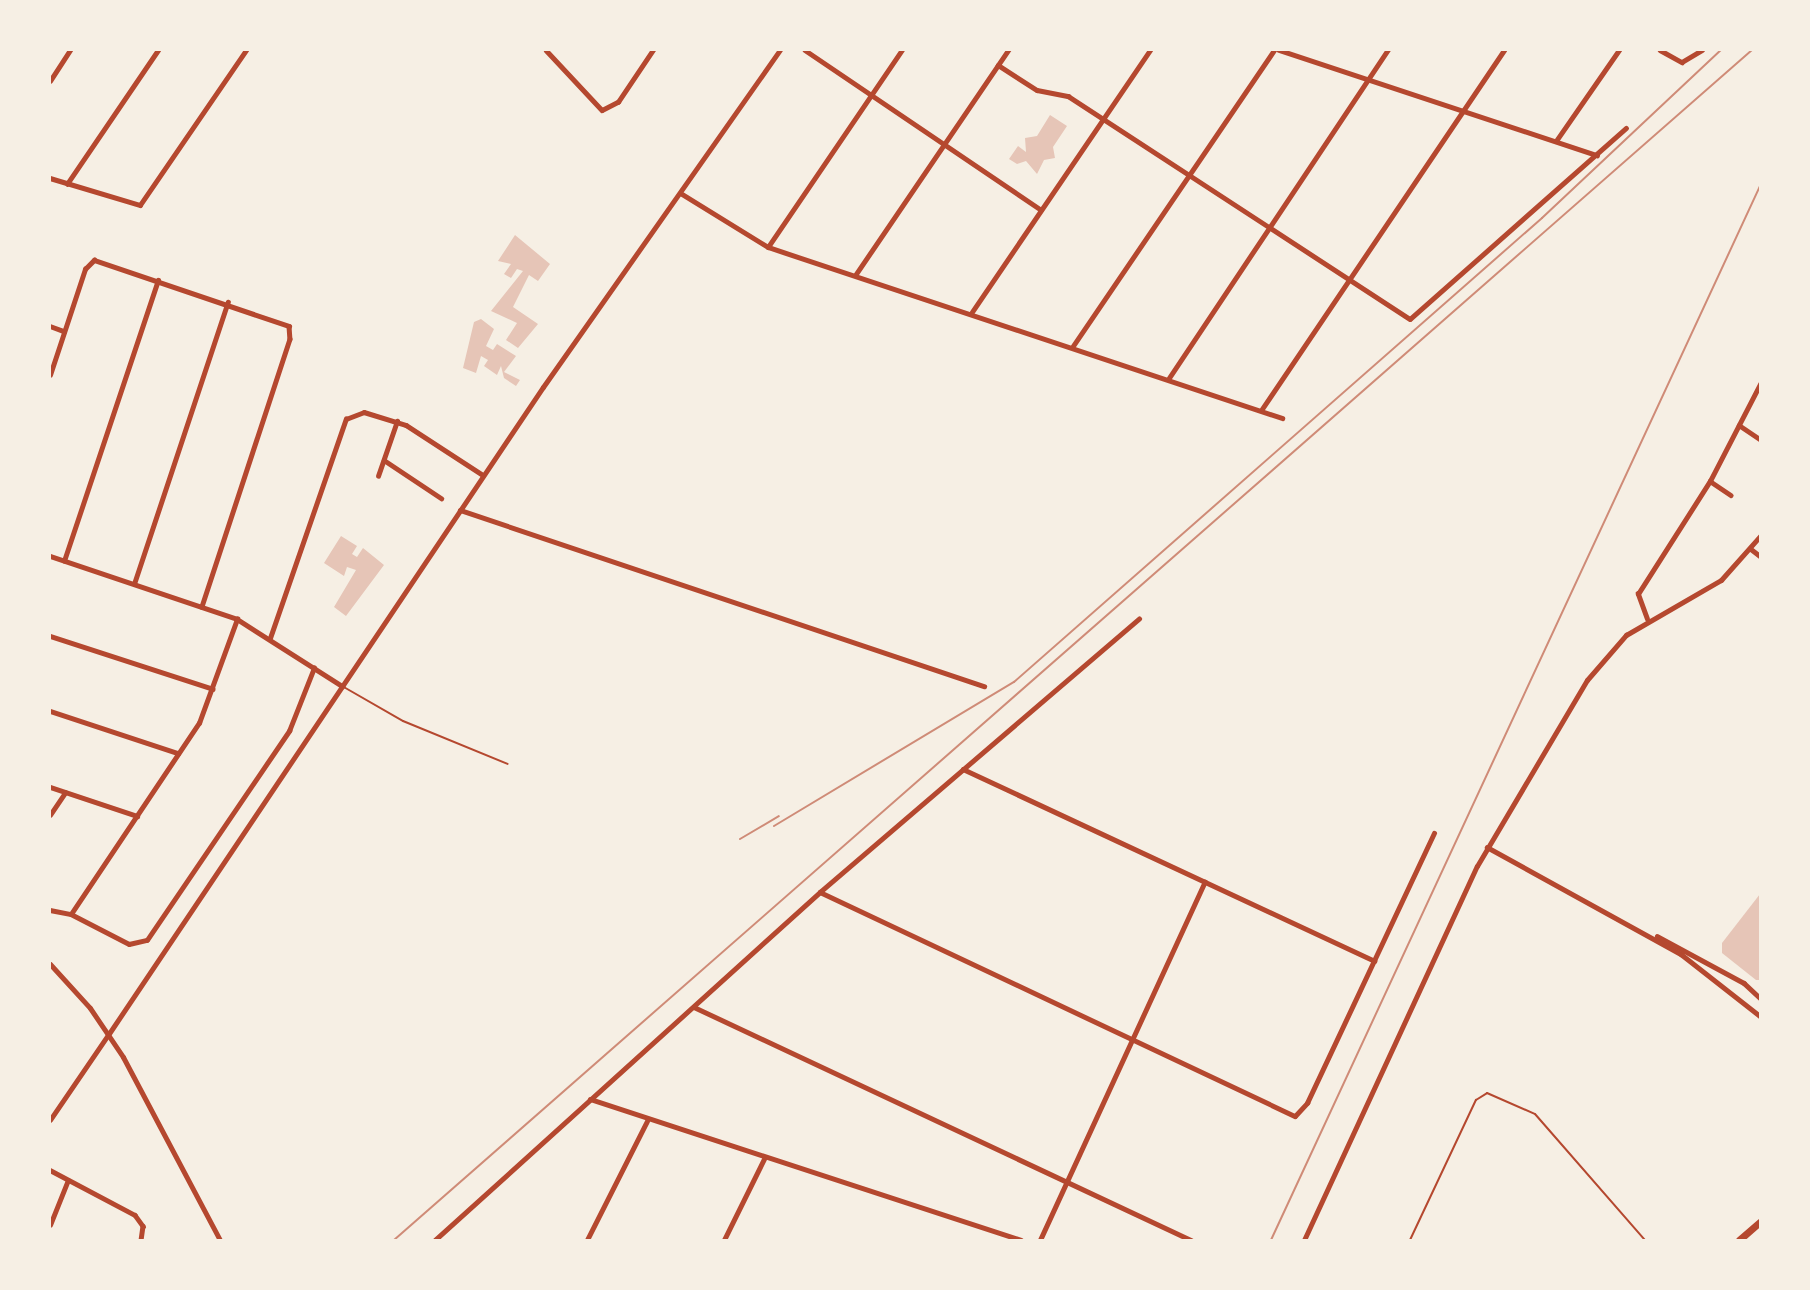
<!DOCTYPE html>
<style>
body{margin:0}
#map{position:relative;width:1810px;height:1290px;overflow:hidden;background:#f6efe4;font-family:"Golos Text",sans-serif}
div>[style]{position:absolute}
.building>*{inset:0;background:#e6c5b7}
.service>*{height:2px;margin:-1px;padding:0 1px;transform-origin:1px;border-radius:1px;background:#b5482f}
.minor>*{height:4.5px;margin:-2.25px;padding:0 2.25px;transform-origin:2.25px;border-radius:2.25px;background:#b5482f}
.tertiary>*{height:5px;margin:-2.5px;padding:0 2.5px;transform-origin:2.5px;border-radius:2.5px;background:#b5482f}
.primary>*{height:7px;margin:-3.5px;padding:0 3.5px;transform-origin:3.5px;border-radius:3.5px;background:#b5482f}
.rail>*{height:2px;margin:-1px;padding:0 1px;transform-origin:1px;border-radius:1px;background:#cf8b77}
span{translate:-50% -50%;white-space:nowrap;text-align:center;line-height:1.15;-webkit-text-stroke:6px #f6efe4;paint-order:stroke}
.frame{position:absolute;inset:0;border:51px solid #f6efe4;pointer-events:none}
</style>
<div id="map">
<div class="building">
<i style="clip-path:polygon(1050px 115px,1067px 126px,1053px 147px,1055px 158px,1044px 160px,1037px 174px,1026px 161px,1017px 164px,1009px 159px,1018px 146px,1026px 152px,1025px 138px,1037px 136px)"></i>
<i style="clip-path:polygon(515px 235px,550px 264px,538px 281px,529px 275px,513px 307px,538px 324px,518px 348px,506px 340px,517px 323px,491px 311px,523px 271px,517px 269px,511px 278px,504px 274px,511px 264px,498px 261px)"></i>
<i style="clip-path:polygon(481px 319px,494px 329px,486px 346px,493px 350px,497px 344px,516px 356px,504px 372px,520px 380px,516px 386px,504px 378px,501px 366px,497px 375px,484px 366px,488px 360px,481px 356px,476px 373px,463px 368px,474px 322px)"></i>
<i style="clip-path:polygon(341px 536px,357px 546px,352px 554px,357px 557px,363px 548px,384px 565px,346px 616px,334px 607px,356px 570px,347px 567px,344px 576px,324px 563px)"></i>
<i style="clip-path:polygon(1760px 894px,1760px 980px,1756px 980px,1722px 953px,1722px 943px)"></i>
</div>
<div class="service">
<i style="left:342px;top:686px;width:70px;rotate:29.8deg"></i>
<i style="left:403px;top:721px;width:113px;rotate:22.3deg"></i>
<i style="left:1410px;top:1240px;width:155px;rotate:-64.8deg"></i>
<i style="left:1476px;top:1100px;width:13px;rotate:-32deg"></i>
<i style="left:1487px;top:1093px;width:52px;rotate:23.6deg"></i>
<i style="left:1535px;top:1114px;width:167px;rotate:48.9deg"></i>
</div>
<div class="minor">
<i style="left:546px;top:50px;width:82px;rotate:47deg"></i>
<i style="left:602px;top:110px;width:18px;rotate:-27deg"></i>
<i style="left:618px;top:102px;width:63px;rotate:-56.1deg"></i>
<i style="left:805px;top:50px;width:285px;rotate:34.1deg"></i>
<i style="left:1279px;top:50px;width:335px;rotate:18.3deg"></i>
<i style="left:1660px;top:50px;width:25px;rotate:29deg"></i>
<i style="left:1682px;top:62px;width:23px;rotate:-31deg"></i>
<i style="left:998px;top:65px;width:46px;rotate:32.7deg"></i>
<i style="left:1037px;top:90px;width:32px;rotate:11deg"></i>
<i style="left:1068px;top:96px;width:408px;rotate:33.1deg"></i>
<i style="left:1410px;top:319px;width:288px;rotate:-41.5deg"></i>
<i style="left:50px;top:81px;width:37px;rotate:-57deg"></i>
<i style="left:1556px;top:141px;width:111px;rotate:-55.3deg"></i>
<i style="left:50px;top:178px;width:94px;rotate:16.7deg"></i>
<i style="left:140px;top:205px;width:188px;rotate:-55.6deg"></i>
<i style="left:67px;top:184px;width:162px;rotate:-55.8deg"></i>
<i style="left:682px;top:194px;width:101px;rotate:31.6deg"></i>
<i style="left:768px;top:247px;width:542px;rotate:18.4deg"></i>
<i style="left:768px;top:247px;width:238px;rotate:-55.8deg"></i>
<i style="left:856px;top:274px;width:271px;rotate:-55.8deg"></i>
<i style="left:972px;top:312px;width:317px;rotate:-55.8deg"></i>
<i style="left:50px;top:326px;width:15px;rotate:20deg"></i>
<i style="left:1073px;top:346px;width:358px;rotate:-55.8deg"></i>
<i style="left:50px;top:375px;width:112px;rotate:-71.7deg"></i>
<i style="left:85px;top:269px;width:13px;rotate:-45deg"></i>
<i style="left:94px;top:260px;width:206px;rotate:18.7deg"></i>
<i style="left:289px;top:326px;width:13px;rotate:86deg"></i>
<i style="left:290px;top:339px;width:282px;rotate:108.2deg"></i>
<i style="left:1169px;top:378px;width:394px;rotate:-56.3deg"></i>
<i style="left:1262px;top:409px;width:433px;rotate:-56deg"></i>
<i style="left:1739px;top:425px;width:25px;rotate:34deg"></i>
<i style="left:384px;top:460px;width:69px;rotate:33.7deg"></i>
<i style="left:378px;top:476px;width:58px;rotate:-70.9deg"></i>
<i style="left:1710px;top:481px;width:25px;rotate:34deg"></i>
<i style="left:460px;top:510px;width:553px;rotate:18.57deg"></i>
<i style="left:1751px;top:549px;width:11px;rotate:38deg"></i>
<i style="left:50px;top:556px;width:197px;rotate:18.6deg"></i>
<i style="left:237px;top:619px;width:125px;rotate:32.5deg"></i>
<i style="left:64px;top:561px;width:296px;rotate:-71.5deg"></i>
<i style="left:134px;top:584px;width:297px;rotate:-71.6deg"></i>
<i style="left:1647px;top:619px;width:27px;rotate:-110deg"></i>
<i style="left:1638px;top:594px;width:134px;rotate:-57.5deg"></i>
<i style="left:1710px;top:481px;width:109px;rotate:-62.7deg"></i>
<i style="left:50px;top:636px;width:171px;rotate:18deg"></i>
<i style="left:270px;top:638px;width:232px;rotate:-70.9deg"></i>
<i style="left:346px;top:419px;width:19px;rotate:-21deg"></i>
<i style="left:364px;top:412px;width:44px;rotate:17.2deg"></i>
<i style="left:406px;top:425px;width:92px;rotate:33deg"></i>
<i style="left:50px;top:711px;width:135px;rotate:18.2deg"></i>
<i style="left:963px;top:769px;width:454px;rotate:25deg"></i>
<i style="left:50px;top:787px;width:92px;rotate:18.4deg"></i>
<i style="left:50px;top:815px;width:27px;rotate:-56deg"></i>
<i style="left:1487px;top:847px;width:222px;rotate:28.9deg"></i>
<i style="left:1681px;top:954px;width:100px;rotate:38.1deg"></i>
<i style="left:820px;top:892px;width:525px;rotate:25.25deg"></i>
<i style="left:1295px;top:1116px;width:18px;rotate:-47deg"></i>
<i style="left:1307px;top:1103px;width:298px;rotate:-64.8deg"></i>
<i style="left:50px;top:910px;width:21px;rotate:11deg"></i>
<i style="left:71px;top:914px;width:65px;rotate:27.3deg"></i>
<i style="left:129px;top:944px;width:18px;rotate:-13deg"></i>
<i style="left:147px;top:940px;width:253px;rotate:-55.8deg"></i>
<i style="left:289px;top:731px;width:68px;rotate:-68.4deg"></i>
<i style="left:71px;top:914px;width:230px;rotate:-56.2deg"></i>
<i style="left:199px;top:723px;width:111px;rotate:-69.9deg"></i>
<i style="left:1657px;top:936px;width:99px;rotate:28.4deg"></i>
<i style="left:1744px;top:983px;width:22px;rotate:43deg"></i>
<i style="left:694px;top:1007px;width:549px;rotate:25.12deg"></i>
<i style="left:590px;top:1099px;width:453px;rotate:18.1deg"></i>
<i style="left:50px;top:1120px;width:103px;rotate:-55.7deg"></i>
<i style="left:50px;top:1170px;width:96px;rotate:27.9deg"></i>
<i style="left:135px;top:1215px;width:14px;rotate:54deg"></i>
<i style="left:143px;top:1226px;width:14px;rotate:98deg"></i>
<i style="left:50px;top:1225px;width:48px;rotate:-68.2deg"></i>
<i style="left:435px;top:1240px;width:519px;rotate:-42.11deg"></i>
<i style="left:820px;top:892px;width:420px;rotate:-40.6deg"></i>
<i style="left:587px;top:1240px;width:133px;rotate:-63.2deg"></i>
<i style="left:724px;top:1240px;width:90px;rotate:-63.7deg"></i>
<i style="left:1040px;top:1240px;width:394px;rotate:-65.3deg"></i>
</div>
<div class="tertiary">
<i style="left:50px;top:964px;width:59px;rotate:47.7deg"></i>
<i style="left:90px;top:1008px;width:59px;rotate:56deg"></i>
<i style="left:123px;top:1057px;width:207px;rotate:62.1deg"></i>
<i style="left:108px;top:1035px;width:780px;rotate:-56.13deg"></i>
<i style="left:543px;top:387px;width:412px;rotate:-54.9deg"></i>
<i style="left:1304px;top:1240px;width:412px;rotate:-65.2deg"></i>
<i style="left:1477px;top:866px;width:216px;rotate:-59.4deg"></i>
<i style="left:1587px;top:680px;width:60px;rotate:-49.1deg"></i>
<i style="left:1626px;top:635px;width:110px;rotate:-30.1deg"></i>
<i style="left:1721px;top:580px;width:59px;rotate:-48.4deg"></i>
</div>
<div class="primary">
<i style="left:1739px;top:1240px;width:28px;rotate:-41deg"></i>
</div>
<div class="rail">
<i style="left:774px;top:826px;width:280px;rotate:-31deg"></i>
<i style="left:1014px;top:682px;width:703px;rotate:-41.31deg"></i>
<i style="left:1542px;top:218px;width:245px;rotate:-43.2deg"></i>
<i style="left:740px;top:839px;width:45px;rotate:-30.5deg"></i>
<i style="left:394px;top:1240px;width:1806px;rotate:-41.23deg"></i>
<i style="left:1271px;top:1240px;width:1162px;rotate:-65.11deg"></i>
</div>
<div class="frame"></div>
</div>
